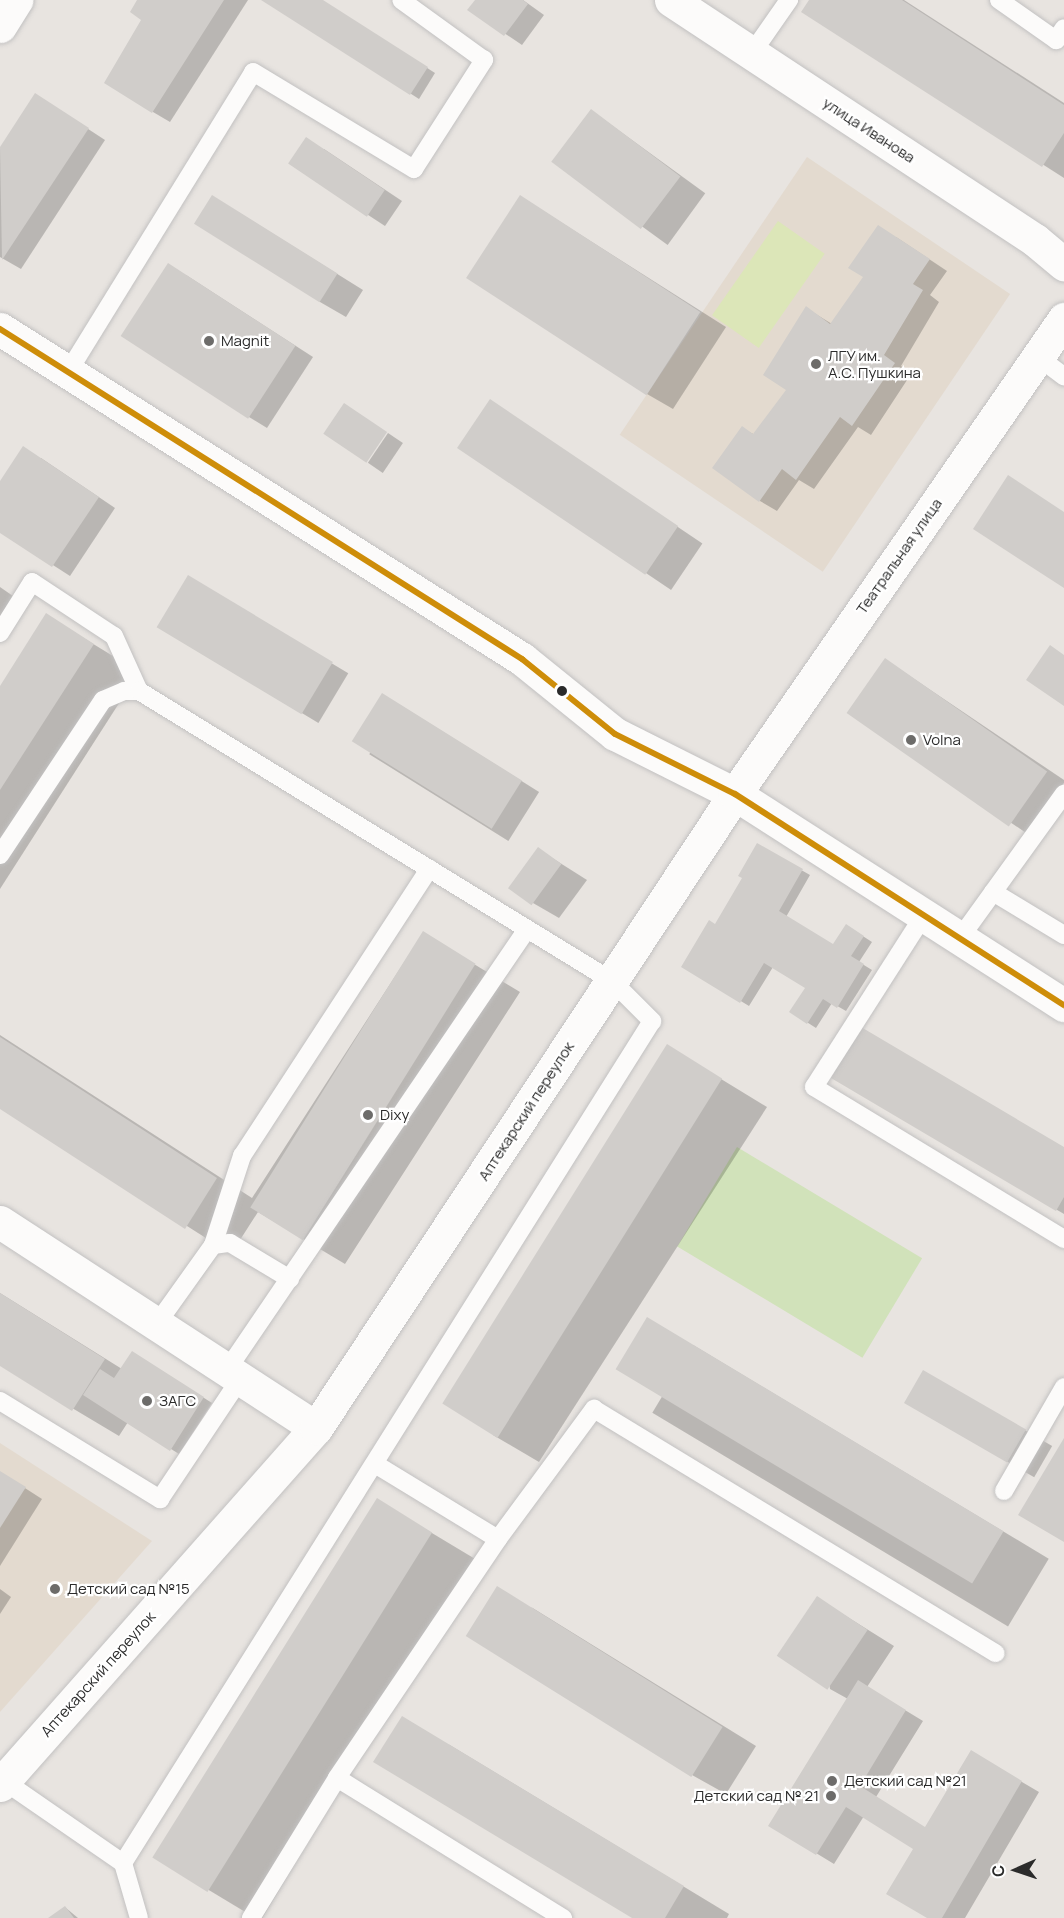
<!DOCTYPE html>
<meta charset="utf-8">
<style>
body{margin:0}
#map{position:relative;width:1064px;height:1918px;overflow:hidden;background:#e8e4e0;font-family:Manrope,sans-serif}
div>[style]{position:absolute}
.education>*{inset:0;background:#e3dacf;transform-origin:0 0}
.green>*{inset:0;background:#d1e2ba;transform-origin:0 0}
.pitch>*{inset:0;background:#dce6b8;transform-origin:0 0}
.shadow>*{inset:0;background:#0003;transform-origin:0 0}
.building>*{inset:0;background:#d0cdca;transform-origin:0 0}
.roads{filter:drop-shadow(0 0 2px #c2c1c1) drop-shadow(0 0 2px #c2c1c1)}
.lane>*{height:18px;margin:-9px;padding:0 9px;transform-origin:9px;border-radius:9px;background:#fcfbfa}
.street>*{height:33px;margin:-16.5px;padding:0 16.5px;transform-origin:16.5px;border-radius:16.5px;background:#fcfbfa}
.secondary>*{height:33px;margin:-16.5px;padding:0 16.5px;transform-origin:16.5px;border-radius:16.5px;background:#fcfbfa}
.bus-1>*{height:6px;margin:-3px;padding:0 3px;transform-origin:3px;border-radius:3px;background:#ce8d09}
.dots>*{width:16px;height:16px;translate:-50% -50%;box-sizing:border-box;border:3px solid #fff;border-radius:50%}
span{translate:-50% -50%;white-space:nowrap;text-align:center;line-height:1.15;-webkit-text-stroke:4.5px #fff;paint-order:stroke}
.street-label{font-size:15px;color:#2b2b2b}
.poi-label{font-size:15px;color:#2b2b2b}
.left{translate:0 -50%;text-align:left}
.right{translate:-100% -50%;text-align:right}
.north{position:absolute;left:986px;top:1840px;width:60px;height:60px;-webkit-text-stroke:4px #fff;paint-order:stroke;rotate:267deg;font-size:16px;font-weight:700;line-height:24px;text-align:center;color:#2b2b2b}
.north::after{content:'';display:block;margin:auto;width:21px;height:27px;background:#2b2b2b;clip-path:polygon(50% 0,100% 100%,50% 72%,0 100%)}
</style>
<div id="map">
<div class="education">
<i style="left:807px;top:157px;width:245px;height:335px;rotate:34deg"></i>
<i style="clip-path:polygon(0 1443px,152px 1541px,0 1712px)"></i>
</div>
<div class="green">
<i style="left:737px;top:1147px;width:216px;height:116px;rotate:31deg"></i>
</div>
<div class="pitch">
<i style="left:778px;top:221px;width:57px;height:115px;rotate:35deg"></i>
</div>
<div class="shadow">
<i style="clip-path:polygon(139px 0,248px 0,170px 122px,153px 112px)"></i>
<i style="clip-path:polygon(264px 0,321px 0,435px 73px,419px 99px)"></i>
<i style="clip-path:polygon(477px 0,523px 0,544px 15px,522px 45px,470px 10px)"></i>
<i style="clip-path:polygon(811px 0,904px 0,1064px 103px,1064px 178px,804px 12px)"></i>
<i style="clip-path:polygon(36px 95px,105px 140px,21px 269px,0 257px,0 150px)"></i>
<i style="left:592px;top:111px;width:140px;height:64px;rotate:36deg"></i>
<i style="clip-path:polygon(324px 149px,402px 201px,385px 226px,290px 164px)"></i>
<i style="clip-path:polygon(521px 197px,726px 327px,673px 409px,647px 394px)"></i>
<i style="clip-path:polygon(238px 212px,363px 290px,346px 317px,320px 302px)"></i>
<i style="clip-path:polygon(896px 237px,947px 271px,930px 295px,939px 302px,901px 366px,911px 374px,871px 435px,858px 427px,814px 489px,799px 480px,777px 511px,760px 501px,742px 428px,755px 435px,789px 389px,806px 308px,832px 324px)"></i>
<i style="clip-path:polygon(186px 275px,313px 357px,267px 428px,249px 417px)"></i>
<i style="left:491px;top:401px;width:255px;height:56px;rotate:34deg"></i>
<i style="left:388px;top:433px;width:18px;height:36px;rotate:34deg"></i>
<i style="clip-path:polygon(41px 458px,115px 508px,70px 576px,0 531px,0 484px)"></i>
<i style="left:188px;top:577px;width:187px;height:58px;rotate:31deg"></i>
<i style="clip-path:polygon(0 587px,23px 603px,0 638px)"></i>
<i style="clip-path:polygon(46px 615px,139px 672px,0 889px,0 688px)"></i>
<i style="left:886px;top:660px;width:216px;height:65px;rotate:34deg"></i>
<i style="left:400px;top:705px;width:164px;height:58px;rotate:32deg"></i>
<i style="clip-path:polygon(757px 845px,810px 875px,786px 917px,834px 946px,855px 931px,872px 942px,859px 962px,872px 970px,846px 1011px,832px 1003px,816px 1028px,791px 1012px,807px 988px,773px 967px,749px 1006px,683px 966px,715px 926px,744px 878px)"></i>
<i style="clip-path:polygon(538px 849px,587px 880px,559px 918px,533px 903px)"></i>
<i style="clip-path:polygon(423px 933px,520px 992px,345px 1264px,258px 1212px,231px 1254px,0 1107px,0 1035px,252px 1198px)"></i>
<i style="clip-path:polygon(667px 1046px,767px 1107px,539px 1462px,493px 1435px)"></i>
<i style="clip-path:polygon(833px 1078px,1064px 1148px,1064px 1214px)"></i>
<i style="clip-path:polygon(0 1293px,122px 1369px,141px 1358px,212px 1403px,179px 1454px,128px 1422px,119px 1436px,0 1365px)"></i>
<i style="left:693px;top:1345px;width:415px;height:79px;rotate:31deg"></i>
<i style="left:924px;top:1372px;width:148px;height:36px;rotate:30deg"></i>
<i style="clip-path:polygon(0 1472px,42px 1499px,0 1566px)"></i>
<i style="left:377px;top:1500px;width:117px;height:421px;rotate:31deg"></i>
<i style="clip-path:polygon(0 1589px,11px 1597px,0 1614px)"></i>
<i style="clip-path:polygon(817px 1598px,894px 1646px,867px 1687px,923px 1721px,876px 1797px,926px 1829px,971px 1752px,1039px 1792px,965px 1918px,930px 1918px,915px 1849px,864px 1816px,834px 1864px,770px 1825px,848px 1699px,830px 1689px)"></i>
<i style="clip-path:polygon(531px 1607px,756px 1746px,726px 1794px,692px 1775px)"></i>
<i style="clip-path:polygon(448px 1744px,729px 1914px,727px 1918px,635px 1918px)"></i>
<i style="clip-path:polygon(66px 1908px,78px 1918px,51px 1918px)"></i>
</div>
<div class="building">
<i style="clip-path:polygon(137px 0,224px 0,152px 113px,104px 83px,141px 20px,130px 12px)"></i>
<i style="clip-path:polygon(261px 0,323px 0,428px 67px,410px 95px)"></i>
<i style="clip-path:polygon(475px 0,523px 0,528px 4px,504px 36px,467px 10px)"></i>
<i style="clip-path:polygon(809px 0,902px 0,1064px 105px,1064px 133px,1042px 167px,801px 12px)"></i>
<i style="clip-path:polygon(35px 93px,89px 128px,2px 260px,0 147px)"></i>
<i style="left:591px;top:109px;width:112px;height:66px;rotate:37deg"></i>
<i style="left:306px;top:137px;width:95px;height:32px;rotate:34deg"></i>
<i style="left:212px;top:195px;width:148px;height:34px;rotate:32deg"></i>
<i style="left:520px;top:195px;width:215px;height:99px;rotate:33deg"></i>
<i style="clip-path:polygon(878px 225px,930px 259px,913px 284px,923px 290px,884px 355px,895px 363px,852px 426px,840px 417px,796px 480px,782px 469px,759px 502px,712px 468px,742px 426px,753px 434px,786px 390px,763px 375px,806px 306px,830px 324px,863px 277px,848px 268px)"></i>
<i style="left:168px;top:263px;width:152px;height:87px;rotate:33deg"></i>
<i style="left:490px;top:399px;width:227px;height:59px;rotate:34deg"></i>
<i style="left:344px;top:403px;width:52px;height:37px;rotate:34deg"></i>
<i style="clip-path:polygon(23px 446px,99px 497px,52px 567px,0 533px,0 481px)"></i>
<i style="clip-path:polygon(1008px 475px,1064px 512px,1064px 588px,973px 529px)"></i>
<i style="left:188px;top:575px;width:169px;height:61px;rotate:31deg"></i>
<i style="clip-path:polygon(46px 613px,94px 644px,0 790px,0 686px)"></i>
<i style="clip-path:polygon(1050px 645px,1064px 655px,1064px 706px,1026px 680px)"></i>
<i style="left:885px;top:658px;width:198px;height:67px;rotate:35deg"></i>
<i style="left:382px;top:693px;width:165px;height:57px;rotate:32deg"></i>
<i style="clip-path:polygon(757px 843px,803px 869px,779px 911px,833px 944px,846px 924px,864px 936px,851px 956px,864px 964px,837px 1008px,823px 999px,807px 1024px,789px 1012px,805px 988px,764px 963px,740px 1003px,681px 967px,709px 920px,715px 924px,742px 878px,738px 876px)"></i>
<i style="left:538px;top:847px;width:29px;height:51px;rotate:36deg"></i>
<i style="left:423px;top:931px;width:62px;height:326px;rotate:32deg"></i>
<i style="clip-path:polygon(861px 1027px,1064px 1147px,1064px 1197px,1056px 1211px,831px 1078px)"></i>
<i style="clip-path:polygon(0 1037px,217px 1178px,185px 1229px,0 1109px)"></i>
<i style="left:667px;top:1044px;width:65px;height:424px;rotate:32deg"></i>
<i style="clip-path:polygon(0 1293px,105px 1359px,72px 1411px,0 1366px)"></i>
<i style="left:647px;top:1317px;width:416px;height:61px;rotate:31deg"></i>
<i style="clip-path:polygon(132px 1351px,204px 1397px,170px 1451px,83px 1395px,100px 1369px,114px 1378px)"></i>
<i style="left:923px;top:1370px;width:119px;height:38px;rotate:30deg"></i>
<i style="clip-path:polygon(1064px 1438px,1064px 1542px,1018px 1515px)"></i>
<i style="clip-path:polygon(0 1471px,26px 1487px,0 1528px)"></i>
<i style="left:377px;top:1498px;width:65px;height:424px;rotate:32deg"></i>
<i style="left:497px;top:1586px;width:266px;height:59px;rotate:32deg"></i>
<i style="left:817px;top:1596px;width:61px;height:72px;rotate:34deg"></i>
<i style="clip-path:polygon(858px 1680px,906px 1710px,860px 1786px,925px 1827px,971px 1750px,1022px 1781px,942px 1918px,927px 1918px,886px 1894px,913px 1849px,846px 1807px,816px 1855px,768px 1826px)"></i>
<i style="clip-path:polygon(402px 1716px,684px 1886px,665px 1918px,632px 1918px,373px 1762px)"></i>
<i style="clip-path:polygon(65px 1906px,74px 1918px,48px 1918px)"></i>
</div>
<div class="roads">
<div class="lane">
<i style="left:999px;top:0;width:70px;rotate:35.1deg"></i>
<i style="left:1056px;top:40px;width:14px;rotate:-56deg"></i>
<i style="left:752px;top:53px;width:65px;rotate:-55.1deg"></i>
<i style="left:1037px;top:356px;width:34px;rotate:37deg"></i>
<i style="left:68px;top:372px;width:352px;rotate:-58.3deg"></i>
<i style="left:253px;top:72px;width:188px;rotate:31.1deg"></i>
<i style="left:414px;top:169px;width:130px;rotate:-57.3deg"></i>
<i style="left:484px;top:60px;width:102px;rotate:-144.1deg"></i>
<i style="left:0;top:633px;width:60px;rotate:-57.9deg"></i>
<i style="left:32px;top:582px;width:98px;rotate:33.4deg"></i>
<i style="left:114px;top:636px;width:60px;rotate:65.6deg"></i>
<i style="left:0;top:855px;width:186px;rotate:-56.4deg"></i>
<i style="left:103px;top:700px;width:23px;rotate:-23deg"></i>
<i style="left:124px;top:691px;width:15px"></i>
<i style="left:139px;top:691px;width:555px;rotate:31.51deg"></i>
<i style="left:612px;top:981px;width:57px;rotate:45deg"></i>
<i style="left:652px;top:1021px;width:994px;rotate:122.14deg"></i>
<i style="left:123px;top:1863px;width:57px;rotate:73.8deg"></i>
<i style="left:993px;top:892px;width:83px;rotate:31.2deg"></i>
<i style="left:924px;top:915px;width:204px;rotate:122.6deg"></i>
<i style="left:814px;top:1087px;width:293px;rotate:31.3deg"></i>
<i style="left:960px;top:938px;width:178px;rotate:-54.2deg"></i>
<i style="left:213px;top:1245px;width:17px;rotate:-7deg"></i>
<i style="left:230px;top:1243px;width:70px;rotate:31deg"></i>
<i style="left:156px;top:1325px;width:98px;rotate:-54.5deg"></i>
<i style="left:213px;top:1245px;width:94px;rotate:-72deg"></i>
<i style="left:242px;top:1156px;width:343px;rotate:-56.9deg"></i>
<i style="left:227px;top:1370px;width:533px;rotate:-55.77deg"></i>
<i style="left:0;top:1401px;width:188px;rotate:31.5deg"></i>
<i style="left:160px;top:1499px;width:144px;rotate:-56.3deg"></i>
<i style="left:375px;top:1464px;width:144px;rotate:31.4deg"></i>
<i style="left:498px;top:1539px;width:288px;rotate:124deg"></i>
<i style="left:337px;top:1778px;width:266px;rotate:31.8deg"></i>
<i style="left:1004px;top:1491px;width:120px;rotate:-60deg"></i>
<i style="left:498px;top:1539px;width:162px;rotate:-53.6deg"></i>
<i style="left:594px;top:1409px;width:470px;rotate:31.3deg"></i>
<i style="left:4px;top:1781px;width:145px;rotate:34.6deg"></i>
<i style="left:251px;top:1918px;width:164px;rotate:-58.4deg"></i>
</div>
<div class="street">
<i style="left:671px;top:0;width:436px;rotate:33.4deg"></i>
<i style="left:1035px;top:240px;width:38px;rotate:40deg"></i>
<i style="left:0;top:329px;width:618px;rotate:32.3deg"></i>
<i style="left:522px;top:659px;width:119px;rotate:38.9deg"></i>
<i style="left:615px;top:734px;width:134px;rotate:26.6deg"></i>
<i style="left:735px;top:794px;width:391px;rotate:32.7deg"></i>
<i style="left:0;top:1222px;width:377px;rotate:33.1deg"></i>
<i style="left:0;top:1785px;width:477px;rotate:-48.5deg"></i>
<i style="left:316px;top:1428px;width:760px;rotate:-56.54deg"></i>
<i style="left:735px;top:794px;width:578px;rotate:-55.29deg"></i>
</div>
<div class="secondary">
<i style="left:0;top:26px;width:31px;rotate:-58deg"></i>
</div>
</div>
<div class="bus-1">
<i style="left:0;top:329px;width:618px;rotate:32.3deg"></i>
<i style="left:522px;top:659px;width:119px;rotate:38.9deg"></i>
<i style="left:615px;top:734px;width:134px;rotate:26.6deg"></i>
<i style="left:735px;top:794px;width:391px;rotate:32.7deg"></i>
</div>
<div class="dots">
<i style="left:209px;top:341px;background:#6d6c6a"></i>
<i style="left:816px;top:364px;background:#6d6c6a"></i>
<i style="left:562px;top:691px;background:#2b2b2b"></i>
<i style="left:911px;top:740px;background:#6d6c6a"></i>
<i style="left:368px;top:1115px;background:#6d6c6a"></i>
<i style="left:147px;top:1401px;background:#6d6c6a"></i>
<i style="left:55px;top:1589px;background:#6d6c6a"></i>
<i style="left:832px;top:1781px;background:#6d6c6a"></i>
<i style="left:831px;top:1796px;background:#6d6c6a"></i>
</div>
<div class="street-label">
<span style="left:869px;top:130px;rotate:33deg">улица Иванова</span>
<span style="left:899px;top:556px;rotate:-55deg">Театральная улица</span>
<span style="left:526px;top:1111px;rotate:-57deg">Аптекарский переулок</span>
<span style="left:98px;top:1674px;rotate:-48deg">Аптекарский переулок</span>
</div>
<div class="poi-label">
<span class="left" style="left:221px;top:341px">Magnit</span>
<span class="left" style="left:828px;top:364px">ЛГУ им.<br>А.С. Пушкина</span>
<span class="left" style="left:923px;top:740px">Volna</span>
<span class="left" style="left:380px;top:1115px">Dixy</span>
<span class="left" style="left:159px;top:1401px">ЗАГС</span>
<span class="left" style="left:67px;top:1589px">Детский сад №15</span>
<span class="left" style="left:844px;top:1781px">Детский сад №21</span>
<span class="right" style="left:819px;top:1796px">Детский сад № 21</span>
</div>
<div class="north">С</div>
</div>
